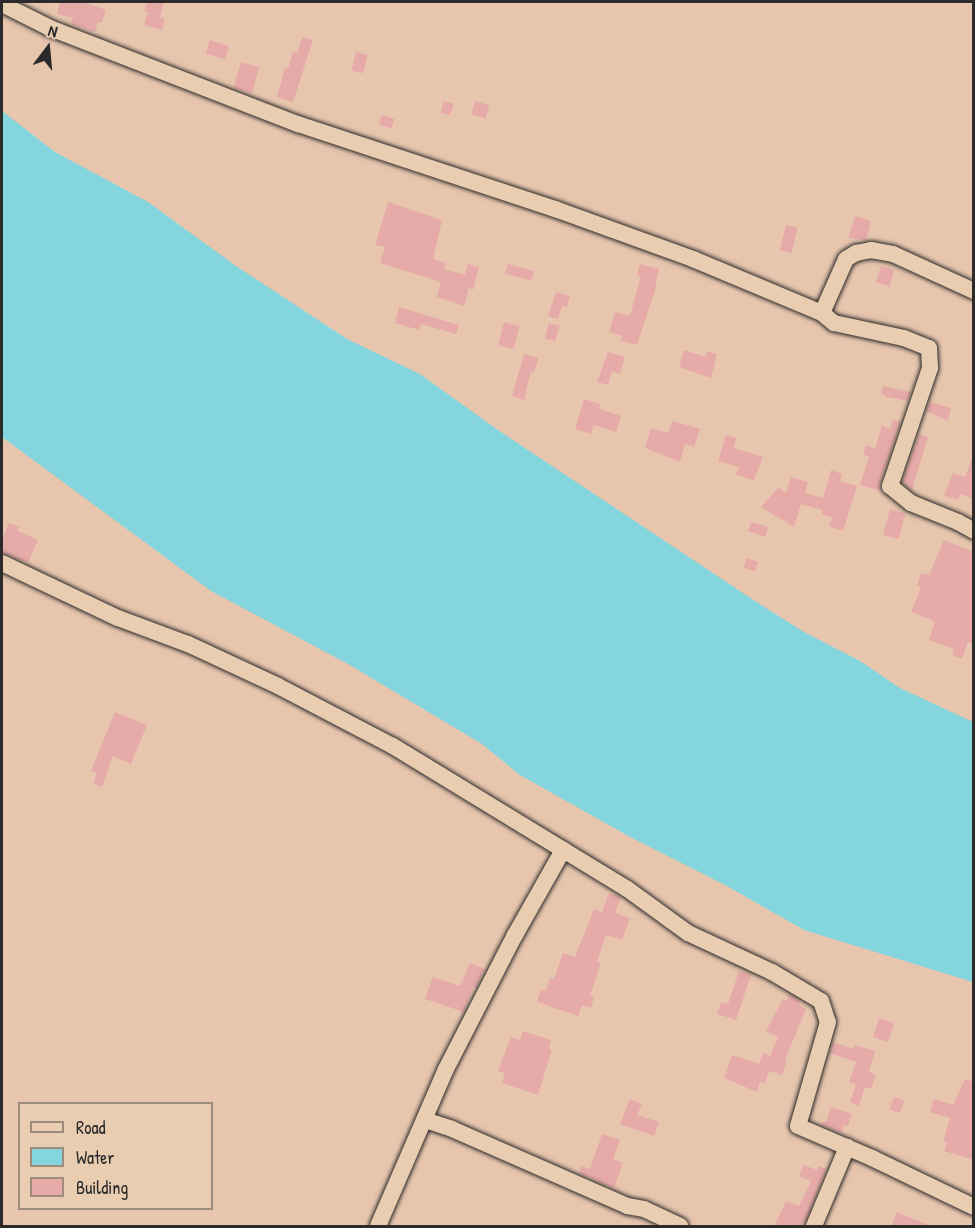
<!DOCTYPE html>
<style>
body{margin:0}
#map{position:relative;width:975px;height:1228px;overflow:hidden;background:#e8c6ae;font-family:"Patrick Hand",sans-serif}
div>[style]{position:absolute}
.water>*{inset:0;background:#84d5dd}
.building>*{inset:0;background:#e6aba8;transform-origin:0 0}
.roads{filter:drop-shadow(0 0 2px #2b2b2b) drop-shadow(0 0 2px #2b2b2b)}
.minor>*{height:16px;margin:-8px;padding:0 8px;transform-origin:8px;border-radius:8px;background:#e9cdb0}
span{translate:-50% -50%;white-space:nowrap;text-align:center;line-height:1.15;-webkit-text-stroke:4.5px #e9cdb0;paint-order:stroke}
.frame{position:absolute;inset:0;border:3px solid #2b2b2b;pointer-events:none}
.legend{position:absolute;left:18px;top:1102px;width:195px;height:108px;box-sizing:border-box;background:#e9cdb0;border:2px solid #9d8c7b;margin:0;padding:8px 10px;list-style:none;font-size:18px;color:#2b2b2b}
.legend li{display:flex;align-items:center;gap:12px;height:30px}
.legend b{width:30px;border:2px solid #9d8c7b}
.north{position:absolute;left:18px;top:18px;width:60px;height:60px;-webkit-text-stroke:4px #e9cdb0;paint-order:stroke;rotate:16deg;font-size:16px;font-weight:700;line-height:24px;text-align:center;color:#2b2b2b}
.north::after{content:'';display:block;margin:auto;width:21px;height:27px;background:#2b2b2b;clip-path:polygon(50% 0,100% 100%,50% 72%,0 100%)}
</style>
<div id="map">
<div class="water">
<i style="clip-path:polygon(2px 111px,55px 152px,148px 202px,236px 266px,347px 339px,420px 374px,495px 428px,755px 601px,804px 632px,860px 661px,900px 688px,973px 722px,973px 982px,804px 930px,727px 886px,632px 838px,520px 775px,482px 744px,348px 664px,211px 591px,2px 437px)"></i>
</div>
<div class="building">
<i style="clip-path:polygon(60px 2px,84px 2px,106px 10px,102px 23px,98px 22px,95px 32px,71px 24px,72px 18px,57px 14px)"></i>
<i style="clip-path:polygon(147px 2px,164px 2px,160px 17px,165px 19px,162px 30px,144px 25px,148px 12px,144px 11px)"></i>
<i style="clip-path:polygon(302px 37px,313px 40px,293px 102px,277px 97px,285px 68px,288px 69px,293px 52px,297px 53px)"></i>
<i style="left:210px;top:40px;width:20px;height:14px;rotate:18deg"></i>
<i style="left:356px;top:52px;width:12px;height:19px;rotate:14deg"></i>
<i style="left:241px;top:62px;width:19px;height:27px;rotate:16deg"></i>
<i style="left:444px;top:101px;width:10px;height:12px;rotate:17deg"></i>
<i style="left:475px;top:101px;width:15px;height:14px;rotate:16deg"></i>
<i style="left:382px;top:115px;width:13px;height:10px;rotate:18deg"></i>
<i style="clip-path:polygon(388px 202px,442px 220px,433px 259px,446px 263px,444px 269px,465px 275px,468px 264px,479px 267px,473px 290px,469px 288px,464px 306px,437px 297px,441px 282px,380px 263px,385px 247px,375px 245px)"></i>
<i style="clip-path:polygon(855px 216px,871px 221px,866px 240px,848px 238px)"></i>
<i style="left:786px;top:225px;width:12px;height:26px;rotate:14deg"></i>
<i style="left:508px;top:264px;width:27px;height:10px;rotate:15deg"></i>
<i style="clip-path:polygon(640px 264px,659px 269px,655px 284px,657px 284px,637px 345px,621px 341px,622px 336px,609px 332px,615px 312px,630px 316px,641px 276px,637px 275px)"></i>
<i style="left:881px;top:266px;width:14px;height:17px;rotate:17deg"></i>
<i style="clip-path:polygon(556px 292px,570px 296px,567px 307px,562px 306px,558px 319px,548px 316px)"></i>
<i style="clip-path:polygon(399px 307px,459px 325px,456px 334px,421px 324px,419px 330px,395px 323px)"></i>
<i style="left:504px;top:322px;width:16px;height:24px;rotate:14deg"></i>
<i style="left:549px;top:323px;width:11px;height:16px;rotate:15deg"></i>
<i style="clip-path:polygon(684px 350px,706px 357px,707px 351px,717px 354px,711px 378px,679px 367px)"></i>
<i style="clip-path:polygon(608px 352px,625px 357px,620px 374px,612px 371px,608px 385px,597px 382px)"></i>
<i style="clip-path:polygon(524px 354px,539px 358px,534px 372px,531px 371px,524px 400px,512px 396px)"></i>
<i style="clip-path:polygon(883px 386px,911px 392px,908px 401px,887px 397px,881px 393px)"></i>
<i style="clip-path:polygon(584px 399px,600px 404px,599px 409px,621px 416px,616px 432px,594px 425px,591px 434px,575px 429px)"></i>
<i style="clip-path:polygon(930px 402px,951px 408px,948px 421px,926px 411px)"></i>
<i style="clip-path:polygon(893px 420px,901px 422px,880px 483px,881px 491px,860px 485px,869px 456px,863px 455px,866px 445px,875px 448px,882px 426px,890px 429px)"></i>
<i style="clip-path:polygon(673px 421px,700px 429px,694px 447px,685px 444px,680px 462px,645px 448px,651px 428px,668px 433px)"></i>
<i style="clip-path:polygon(919px 434px,928px 437px,912px 490px,902px 482px)"></i>
<i style="clip-path:polygon(726px 435px,736px 438px,734px 448px,763px 457px,754px 480px,736px 475px,739px 467px,718px 461px)"></i>
<i style="clip-path:polygon(972px 458px,974px 499px,960px 494px,958px 500px,944px 496px,953px 473px,965px 477px)"></i>
<i style="clip-path:polygon(831px 470px,842px 474px,840px 481px,857px 486px,843px 531px,829px 526px,832px 518px,821px 514px,822px 510px,801px 504px,794px 527px,761px 507px,779px 487px,786px 493px,791px 477px,808px 482px,805px 493px,823px 498px)"></i>
<i style="left:890px;top:509px;width:16px;height:27px;rotate:15deg"></i>
<i style="left:751px;top:522px;width:18px;height:10px;rotate:16deg"></i>
<i style="clip-path:polygon(9px 523px,19px 527px,18px 531px,38px 540px,28px 563px,2px 553px,2px 539px)"></i>
<i style="clip-path:polygon(944px 540px,974px 552px,974px 644px,968px 642px,962px 659px,952px 655px,954px 649px,929px 640px,935px 622px,911px 612px,921px 587px,917px 586px,921px 573px,929px 575px)"></i>
<i style="left:747px;top:558px;width:12px;height:10px;rotate:20deg"></i>
<i style="clip-path:polygon(115px 712px,147px 725px,131px 764px,113px 756px,102px 787px,93px 784px,97px 773px,91px 771px)"></i>
<i style="clip-path:polygon(609px 893px,621px 897px,615px 913px,630px 918px,622px 940px,606px 935px,597px 962px,601px 963px,590px 996px,594px 997px,591px 1008px,582px 1005px,578px 1016px,537px 1002px,541px 989px,546px 991px,550px 978px,554px 979px,563px 953px,575px 957px,594px 909px,602px 912px)"></i>
<i style="clip-path:polygon(470px 963px,485px 969px,476px 988px,473px 987px,464px 1012px,425px 999px,433px 977px,460px 986px)"></i>
<i style="clip-path:polygon(739px 971px,751px 975px,736px 1020px,717px 1014px,721px 1002px,728px 1004px)"></i>
<i style="clip-path:polygon(789px 994px,800px 1001px,799px 1005px,806px 1009px,785px 1060px,787px 1061px,782px 1075px,769px 1071px,765px 1083px,760px 1082px,757px 1092px,724px 1078px,732px 1055px,759px 1064px,763px 1053px,770px 1056px,778px 1037px,766px 1031px,783px 999px,787px 1001px)"></i>
<i style="left:879px;top:1018px;width:16px;height:20px;rotate:18deg"></i>
<i style="clip-path:polygon(523px 1031px,551px 1040px,549px 1049px,552px 1050px,538px 1095px,502px 1083px,505px 1073px,498px 1071px,511px 1037px,520px 1040px)"></i>
<i style="clip-path:polygon(833px 1042px,853px 1049px,855px 1045px,875px 1051px,869px 1072px,876px 1075px,871px 1089px,865px 1087px,859px 1106px,850px 1102px,856px 1084px,849px 1082px,856px 1062px,830px 1053px)"></i>
<i style="clip-path:polygon(965px 1079px,974px 1082px,974px 1160px,944px 1151px,947px 1142px,943px 1141px,950px 1118px,930px 1112px,934px 1099px,953px 1105px)"></i>
<i style="left:894px;top:1097px;width:11px;height:13px;rotate:22deg"></i>
<i style="clip-path:polygon(630px 1099px,642px 1104px,637px 1115px,659px 1122px,654px 1136px,620px 1124px)"></i>
<i style="clip-path:polygon(831px 1107px,852px 1114px,848px 1126px,844px 1125px,841px 1133px,822px 1125px,823px 1121px,826px 1122px)"></i>
<i style="clip-path:polygon(602px 1134px,620px 1140px,613px 1159px,623px 1163px,614px 1188px,628px 1195px,579px 1173px,581px 1166px,590px 1169px)"></i>
<i style="clip-path:polygon(804px 1165px,817px 1170px,819px 1166px,826px 1169px,804px 1227px,774px 1227px,786px 1201px,799px 1206px,811px 1181px,799px 1176px)"></i>
<i style="clip-path:polygon(897px 1212px,931px 1226px,931px 1227px,891px 1227px)"></i>
</div>
<div class="roads">
<div class="minor">
<i style="left:2px;top:4px;width:54px;rotate:26.6deg"></i>
<i style="left:50px;top:28px;width:266px;rotate:21.2deg"></i>
<i style="left:298px;top:124px;width:271px;rotate:18.3deg"></i>
<i style="left:555px;top:209px;width:147px;rotate:19.9deg"></i>
<i style="left:693px;top:259px;width:140px;rotate:22.7deg"></i>
<i style="left:822px;top:313px;width:59px;rotate:-66deg"></i>
<i style="left:846px;top:259px;width:12px;rotate:-31deg"></i>
<i style="left:856px;top:253px;width:15px;rotate:-11deg"></i>
<i style="left:871px;top:250px;width:22px;rotate:10deg"></i>
<i style="left:893px;top:254px;width:89px;rotate:24.6deg"></i>
<i style="left:822px;top:313px;width:16px;rotate:40deg"></i>
<i style="left:834px;top:323px;width:72px;rotate:12.1deg"></i>
<i style="left:904px;top:338px;width:27px;rotate:22deg"></i>
<i style="left:929px;top:348px;width:20px;rotate:87deg"></i>
<i style="left:930px;top:368px;width:125px;rotate:108.7deg"></i>
<i style="left:890px;top:486px;width:27px;rotate:39deg"></i>
<i style="left:911px;top:503px;width:51px;rotate:22deg"></i>
<i style="left:958px;top:522px;width:18px;rotate:29deg"></i>
<i style="left:2px;top:563px;width:128px;rotate:25.4deg"></i>
<i style="left:118px;top:618px;width:75px;rotate:20.4deg"></i>
<i style="left:188px;top:644px;width:99px;rotate:25deg"></i>
<i style="left:278px;top:686px;width:130px;rotate:27.6deg"></i>
<i style="left:393px;top:746px;width:273px;rotate:31.4deg"></i>
<i style="left:626px;top:888px;width:77px;rotate:36deg"></i>
<i style="left:688px;top:933px;width:93px;rotate:24.9deg"></i>
<i style="left:772px;top:972px;width:57px;rotate:30.6deg"></i>
<i style="left:821px;top:1001px;width:22px;rotate:72deg"></i>
<i style="left:828px;top:1022px;width:108px;rotate:106.1deg"></i>
<i style="left:798px;top:1126px;width:81px;rotate:23.4deg"></i>
<i style="left:872px;top:1158px;width:113px;rotate:25.7deg"></i>
<i style="left:425px;top:1120px;width:28px;rotate:18deg"></i>
<i style="left:452px;top:1129px;width:191px;rotate:23.7deg"></i>
<i style="left:627px;top:1206px;width:17px;rotate:10deg"></i>
<i style="left:644px;top:1209px;width:40px;rotate:25deg"></i>
<i style="left:378px;top:1226px;width:171px;rotate:-66.6deg"></i>
<i style="left:446px;top:1069px;width:151px;rotate:-62.8deg"></i>
<i style="left:515px;top:935px;width:98px;rotate:-60.5deg"></i>
<i style="left:814px;top:1226px;width:86px;rotate:-67.3deg"></i>
</div>
</div>
<div class="frame"></div>
<ul class="legend">
<li><b style="height:8px;background:#e9cdb0"></b>Road</li>
<li><b style="height:16px;background:#84d5dd"></b>Water</li>
<li><b style="height:16px;background:#e6aba8"></b>Building</li>
</ul>
<div class="north">N</div>
</div>
